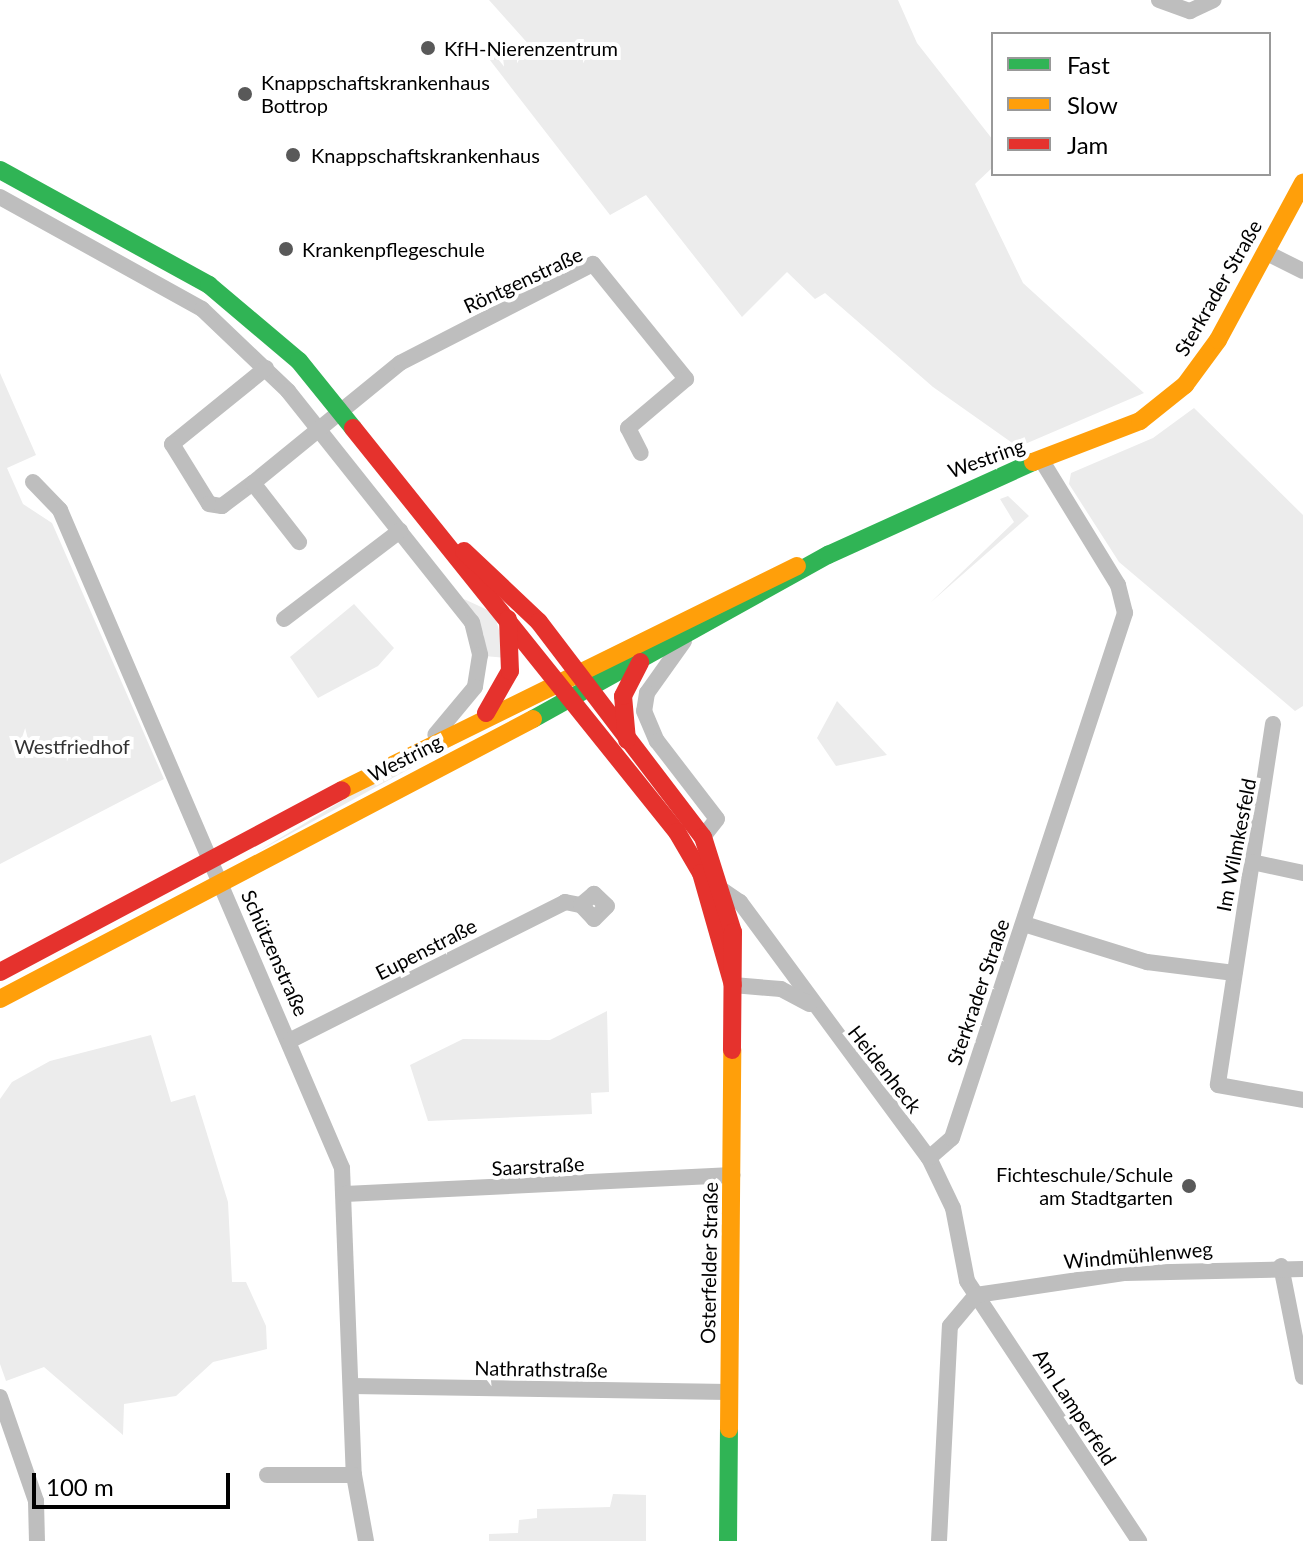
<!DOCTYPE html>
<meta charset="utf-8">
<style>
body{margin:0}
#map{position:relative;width:1303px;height:1541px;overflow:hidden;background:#fff;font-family:Lato,sans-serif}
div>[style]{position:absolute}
.green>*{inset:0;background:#ececec}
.street>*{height:16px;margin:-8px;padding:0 8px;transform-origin:8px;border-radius:8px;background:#bebebe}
.fast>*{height:18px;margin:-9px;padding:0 9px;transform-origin:9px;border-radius:9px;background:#30b455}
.slow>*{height:18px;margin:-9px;padding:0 9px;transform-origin:9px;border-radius:9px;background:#ff9f0a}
.jam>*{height:18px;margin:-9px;padding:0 9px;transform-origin:9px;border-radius:9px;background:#e5322d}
.dots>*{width:22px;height:22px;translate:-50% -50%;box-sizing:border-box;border:4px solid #fff;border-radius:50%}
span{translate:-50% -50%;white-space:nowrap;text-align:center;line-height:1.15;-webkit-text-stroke:8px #fff;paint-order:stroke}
.poi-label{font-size:20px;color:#000}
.left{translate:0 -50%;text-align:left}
.right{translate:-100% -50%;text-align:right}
.street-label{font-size:20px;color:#000}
.park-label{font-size:20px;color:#333}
.legend{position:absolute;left:991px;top:32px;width:280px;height:144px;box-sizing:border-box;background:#fff;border:2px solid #999;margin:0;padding:10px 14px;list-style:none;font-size:24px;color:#000}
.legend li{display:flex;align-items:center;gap:16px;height:40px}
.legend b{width:40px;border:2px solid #999}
.scale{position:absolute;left:32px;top:1473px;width:198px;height:36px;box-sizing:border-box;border:4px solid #000;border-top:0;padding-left:10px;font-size:24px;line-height:28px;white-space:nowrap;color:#000;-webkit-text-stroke:6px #fff;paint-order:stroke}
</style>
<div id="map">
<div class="green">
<i style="clip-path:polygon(489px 0,898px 0,917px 43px,993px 140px,993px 167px,975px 184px,1023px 283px,1144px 393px,1018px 447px,933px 387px,825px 293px,815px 299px,787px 272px,742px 317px,646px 195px,610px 215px,486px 55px,531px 47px)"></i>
<i style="clip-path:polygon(0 373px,36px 455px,7px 468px,23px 504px,52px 523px,164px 779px,0 864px)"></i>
<i style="clip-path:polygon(1194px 408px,1303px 515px,1303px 706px,1295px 711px,1119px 562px,1069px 484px,1071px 473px,1153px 438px)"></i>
<i style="clip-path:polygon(1008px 496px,1029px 516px,930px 603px,1014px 522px,1000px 499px)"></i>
<i style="clip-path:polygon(464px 599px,494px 613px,507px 658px,484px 656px,484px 635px)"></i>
<i style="clip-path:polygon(354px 604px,394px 648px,378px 666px,318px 698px,290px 657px)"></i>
<i style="clip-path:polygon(539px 701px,466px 738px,255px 853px,370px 784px)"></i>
<i style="clip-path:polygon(837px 701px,887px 755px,836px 766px,817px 738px)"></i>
<i style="clip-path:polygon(607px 1011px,609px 1092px,591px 1093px,592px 1114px,428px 1121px,410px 1065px,463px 1039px,550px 1040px)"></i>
<i style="clip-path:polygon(151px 1035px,171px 1102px,195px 1095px,228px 1202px,232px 1282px,246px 1282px,266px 1326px,267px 1349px,213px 1362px,176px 1396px,124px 1404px,123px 1435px,44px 1367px,6px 1381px,0 1364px,0 1099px,12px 1082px,50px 1061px)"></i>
<i style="clip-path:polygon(613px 1494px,646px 1495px,646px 1541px,489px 1541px,489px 1534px,518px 1533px,519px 1520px,537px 1518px,537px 1509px,610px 1507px)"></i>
</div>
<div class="street">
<i style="left:1159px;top:0;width:33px;rotate:20deg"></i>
<i style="left:1190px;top:11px;width:26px;rotate:-25deg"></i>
<i style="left:0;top:197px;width:231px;rotate:29deg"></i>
<i style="left:202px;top:309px;width:119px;rotate:43.6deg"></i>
<i style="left:288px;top:391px;width:295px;rotate:51.5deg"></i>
<i style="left:472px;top:622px;width:34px;rotate:76deg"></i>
<i style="left:480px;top:655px;width:32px;rotate:99deg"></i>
<i style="left:475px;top:687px;width:62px;rotate:129.8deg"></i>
<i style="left:1265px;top:252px;width:42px;rotate:26.6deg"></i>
<i style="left:266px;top:368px;width:121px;rotate:141deg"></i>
<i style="left:172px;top:444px;width:70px;rotate:58.3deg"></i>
<i style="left:209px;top:504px;width:13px;rotate:9deg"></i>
<i style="left:222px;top:506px;width:39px;rotate:-37deg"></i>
<i style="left:253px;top:483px;width:190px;rotate:-39.2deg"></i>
<i style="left:400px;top:363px;width:217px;rotate:-27.2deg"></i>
<i style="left:593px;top:264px;width:148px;rotate:51deg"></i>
<i style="left:686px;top:379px;width:76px;rotate:139.8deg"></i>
<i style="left:628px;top:428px;width:28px;rotate:63deg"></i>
<i style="left:33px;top:482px;width:39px;rotate:46deg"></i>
<i style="left:60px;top:510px;width:716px;rotate:66.8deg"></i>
<i style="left:342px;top:1168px;width:307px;rotate:87.8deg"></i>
<i style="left:354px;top:1475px;width:67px;rotate:79.7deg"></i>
<i style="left:253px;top:483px;width:75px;rotate:52.1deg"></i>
<i style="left:284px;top:619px;width:146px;rotate:-37.2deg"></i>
<i style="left:684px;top:641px;width:64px;rotate:125.4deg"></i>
<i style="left:647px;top:693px;width:18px;rotate:99deg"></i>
<i style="left:644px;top:711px;width:33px;rotate:67deg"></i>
<i style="left:657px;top:741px;width:98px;rotate:52.4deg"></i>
<i style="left:717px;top:819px;width:23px;rotate:128deg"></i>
<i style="left:1273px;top:724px;width:365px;rotate:98.7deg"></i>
<i style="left:1218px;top:1085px;width:86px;rotate:10deg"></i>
<i style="left:1252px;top:862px;width:52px;rotate:12.2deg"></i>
<i style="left:722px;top:890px;width:22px;rotate:34deg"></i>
<i style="left:740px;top:902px;width:318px;rotate:53.6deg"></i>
<i style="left:929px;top:1158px;width:55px;rotate:64.4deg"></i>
<i style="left:953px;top:1208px;width:74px;rotate:79.1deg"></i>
<i style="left:967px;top:1281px;width:312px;rotate:56.5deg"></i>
<i style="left:1024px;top:924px;width:129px;rotate:17.2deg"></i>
<i style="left:1147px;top:962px;width:88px;rotate:7.2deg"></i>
<i style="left:733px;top:985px;width:48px;rotate:4.8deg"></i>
<i style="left:781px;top:989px;width:32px;rotate:28deg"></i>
<i style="left:291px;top:1040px;width:307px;rotate:-26.7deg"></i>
<i style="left:565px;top:902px;width:16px;rotate:11deg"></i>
<i style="left:581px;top:905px;width:19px;rotate:47deg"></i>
<i style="left:594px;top:919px;width:18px;rotate:-45deg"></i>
<i style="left:607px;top:906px;width:18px;rotate:-137deg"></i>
<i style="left:594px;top:894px;width:17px;rotate:140deg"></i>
<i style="left:929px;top:1158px;width:30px;rotate:-41deg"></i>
<i style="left:952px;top:1138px;width:553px;rotate:-71.76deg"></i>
<i style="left:1125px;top:613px;width:29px;rotate:-104deg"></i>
<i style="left:1118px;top:585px;width:145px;rotate:-121.5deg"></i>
<i style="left:345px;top:1194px;width:388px;rotate:-2.8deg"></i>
<i style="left:1281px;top:1266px;width:113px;rotate:78.8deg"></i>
<i style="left:976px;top:1295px;width:151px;rotate:-8.4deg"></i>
<i style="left:1125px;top:1273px;width:178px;rotate:-1.3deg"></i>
<i style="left:352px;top:1386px;width:376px;rotate:0.9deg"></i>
<i style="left:0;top:1397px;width:110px;rotate:70.9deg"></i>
<i style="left:36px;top:1501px;width:40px;rotate:88.6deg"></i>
<i style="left:267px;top:1475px;width:87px"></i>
<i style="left:939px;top:1541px;width:215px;rotate:-87.1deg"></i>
<i style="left:950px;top:1326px;width:40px;rotate:-50deg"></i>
</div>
<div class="fast">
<i style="left:0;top:170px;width:239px;rotate:28.8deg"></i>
<i style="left:209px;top:285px;width:118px;rotate:40.2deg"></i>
<i style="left:299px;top:361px;width:86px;rotate:51.1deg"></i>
<i style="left:533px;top:719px;width:338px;rotate:-29.1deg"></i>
<i style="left:828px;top:555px;width:225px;rotate:-24.4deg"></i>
<i style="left:728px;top:1541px;width:112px;rotate:-89.5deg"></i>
</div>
<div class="slow">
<i style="left:1033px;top:462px;width:115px;rotate:-21deg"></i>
<i style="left:1140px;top:421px;width:58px;rotate:-38.7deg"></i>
<i style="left:1185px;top:385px;width:56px;rotate:-53.7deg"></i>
<i style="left:1218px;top:340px;width:179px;rotate:-61.6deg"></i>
<i style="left:342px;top:790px;width:507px;rotate:-26.21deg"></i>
<i style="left:0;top:999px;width:602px;rotate:-27.71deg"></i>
<i style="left:729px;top:1429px;width:379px;rotate:-89.5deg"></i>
</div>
<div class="jam">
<i style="left:353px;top:428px;width:518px;rotate:51.27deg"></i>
<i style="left:677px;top:832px;width:48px;rotate:59.7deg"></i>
<i style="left:701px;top:873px;width:116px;rotate:74.1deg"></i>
<i style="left:464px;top:551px;width:103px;rotate:43.4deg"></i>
<i style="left:539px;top:622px;width:270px;rotate:52.7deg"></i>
<i style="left:703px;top:837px;width:100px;rotate:72.5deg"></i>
<i style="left:733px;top:932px;width:118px;rotate:90.5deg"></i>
<i style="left:486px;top:713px;width:48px;rotate:-60.3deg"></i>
<i style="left:510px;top:671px;width:52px;rotate:-92.2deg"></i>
<i style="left:627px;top:740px;width:44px;rotate:-95.2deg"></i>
<i style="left:623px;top:696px;width:38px;rotate:-63deg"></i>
<i style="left:0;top:972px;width:387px;rotate:-28deg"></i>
</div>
<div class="dots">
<i style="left:428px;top:48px;background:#595959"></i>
<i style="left:245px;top:94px;background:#595959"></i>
<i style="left:293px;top:155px;background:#595959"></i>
<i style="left:286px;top:249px;background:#595959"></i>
<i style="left:1189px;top:1186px;background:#595959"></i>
</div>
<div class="poi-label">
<span class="left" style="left:444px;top:48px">KfH-Nierenzentrum</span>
<span class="left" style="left:261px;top:94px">Knappschaftskrankenhaus<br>Bottrop</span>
<span class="left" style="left:311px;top:155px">Knappschaftskrankenhaus</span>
<span class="left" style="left:302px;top:249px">Krankenpflegeschule</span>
<span class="right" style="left:1173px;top:1186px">Fichteschule/Schule<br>am Stadtgarten</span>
</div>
<div class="street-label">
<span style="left:523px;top:280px;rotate:-25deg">Röntgenstraße</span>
<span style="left:1218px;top:288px;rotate:-60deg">Sterkrader Straße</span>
<span style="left:986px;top:458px;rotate:-20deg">Westring</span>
<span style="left:405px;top:758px;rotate:-27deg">Westring</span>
<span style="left:1236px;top:845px;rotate:-79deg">Im Wilmkesfeld</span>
<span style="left:426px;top:949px;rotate:-27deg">Eupenstraße</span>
<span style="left:275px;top:953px;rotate:66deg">Schützenstraße</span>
<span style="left:978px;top:992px;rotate:-71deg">Sterkrader Straße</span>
<span style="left:885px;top:1069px;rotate:52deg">Heidenheck</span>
<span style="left:538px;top:1166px;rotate:-3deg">Saarstraße</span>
<span style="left:1138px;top:1255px;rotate:-5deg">Windmühlenweg</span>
<span style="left:709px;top:1263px;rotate:-89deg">Osterfelder Straße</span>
<span style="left:541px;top:1369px;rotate:1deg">Nathrathstraße</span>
<span style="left:1075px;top:1407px;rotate:57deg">Am Lamperfeld</span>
</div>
<div class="park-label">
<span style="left:72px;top:746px">Westfriedhof</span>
</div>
<ul class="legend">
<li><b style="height:10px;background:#30b455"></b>Fast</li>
<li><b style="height:10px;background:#ff9f0a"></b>Slow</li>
<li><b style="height:10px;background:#e5322d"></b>Jam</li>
</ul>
<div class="scale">100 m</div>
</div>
